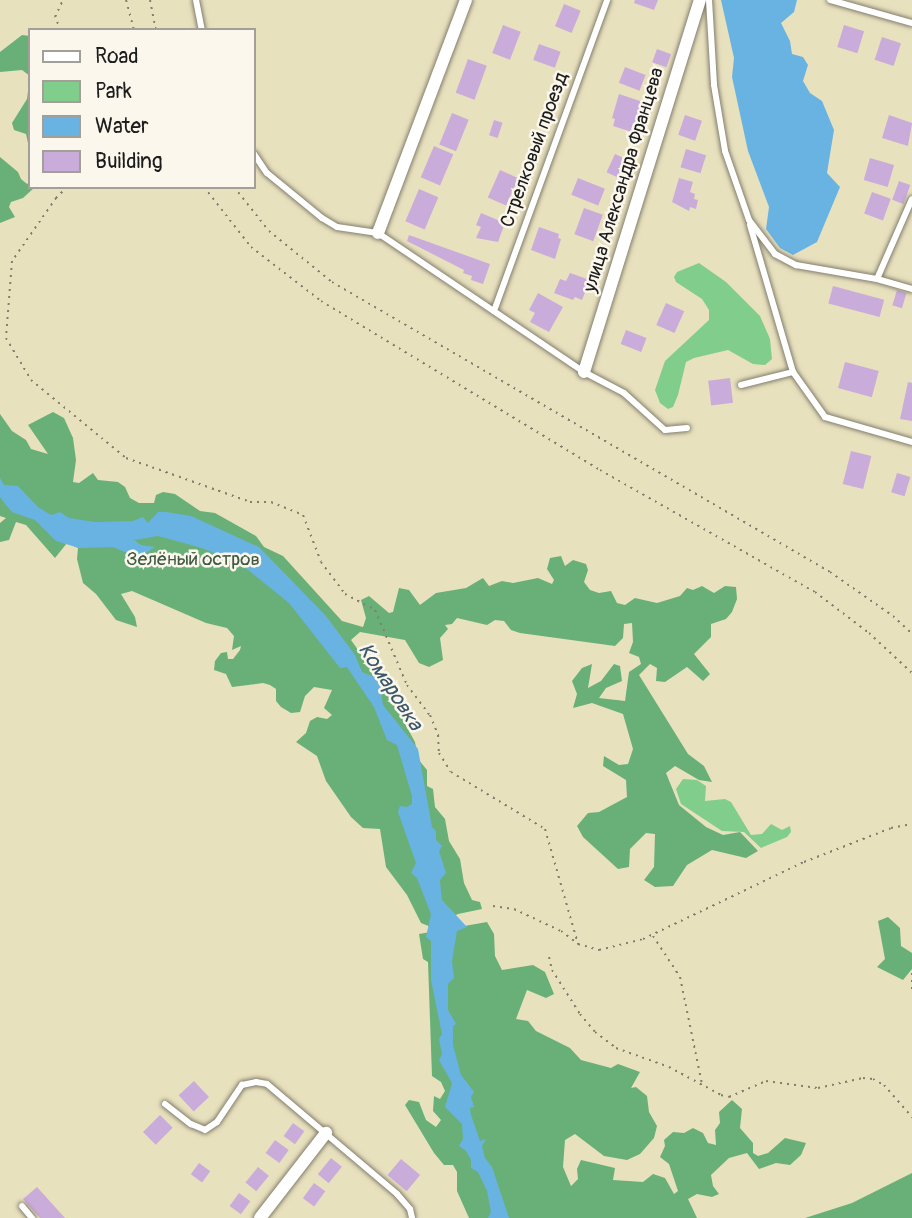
<!DOCTYPE html>
<meta charset="utf-8">
<style>
body{margin:0}
#map{position:relative;width:912px;height:1218px;overflow:hidden;background:#e8e1be;font-family:Pangolin,sans-serif}
div>[style]{position:absolute}
.green>*{inset:0;background:#81cd8c}
.forest>*{inset:0;background:#68b078}
.water>*{inset:0;background:#69b3e2}
.building>*{inset:0;background:#caacdb;transform-origin:0 0}
.path>*{height:2px;margin-top:-1px;transform-origin:0;background:repeating-linear-gradient(90deg,#827e6d 0 2px,transparent 0 7px)}
.roads{filter:drop-shadow(0 0 2px #827e6d) drop-shadow(0 0 2px #827e6d)}
.service>*{height:6px;margin:-3px;padding:0 3px;transform-origin:3px;border-radius:3px;background:#fff}
.minor>*{height:12px;margin:-6px;padding:0 6px;transform-origin:6px;border-radius:6px;background:#fff}
span{translate:-50% -50%;white-space:nowrap;text-align:center;line-height:1.15;-webkit-text-stroke:5px #fbf7ec;paint-order:stroke}
.street-label{font-size:19px;color:#1c1c1c}
.park-label{font-size:19px;color:#3f5a43}
.water-label{font-size:21px;color:#3b586b;font-style:italic}
.legend{position:absolute;left:28px;top:28px;width:228px;height:161px;box-sizing:border-box;background:#fbf7ec;border:2px solid #a29f99;margin:0;padding:9px 12px;list-style:none;font-size:21px;color:#1c1c1c}
.legend li{display:flex;align-items:center;gap:14px;height:35px}
.legend b{width:35px;border:2px solid #a29f99}
</style>
<div id="map">
<div class="green">
<i style="clip-path:polygon(699px 263px,726px 282px,760px 316px,770px 339px,772px 359px,765px 365px,753px 364px,728px 350px,694px 358px,686px 362px,678px 395px,673px 407px,668px 409px,660px 403px,655px 390px,665px 361px,709px 320px,709px 310px,702px 299px,676px 282px,674px 277px,677px 272px)"></i>
<i style="clip-path:polygon(683px 779px,697px 780px,706px 786px,705px 801px,725px 799px,731px 802px,751px 835px,762px 834px,771px 824px,782px 830px,790px 826px,791px 832px,787px 837px,761px 848px,744px 832px,722px 831px,681px 804px,676px 789px)"></i>
</div>
<div class="forest">
<i style="clip-path:polygon(22px 35px,30px 36px,30px 152px,26px 134px,14px 130px,12px 123px,27px 99px,30px 76px,22px 70px,0 72px,0 52px)"></i>
<i style="clip-path:polygon(0 157px,18px 172px,21px 179px,27px 184px,30px 181px,30px 187px,35px 187px,23px 198px,11px 202px,9px 207px,15px 217px,0 223px)"></i>
<i style="clip-path:polygon(53px 412px,64px 418px,73px 438px,76px 460px,73px 482px,79px 483px,93px 473px,98px 480px,118px 482px,125px 487px,130px 498px,139px 503px,154px 503px,156px 495px,163px 492px,175px 494px,200px 511px,215px 513px,256px 536px,264px 547px,283px 556px,342px 621px,363px 627px,366px 618px,361px 600px,369px 596px,389px 613px,393px 612px,399px 588px,409px 590px,420px 605px,436px 593px,466px 588px,483px 578px,489px 586px,502px 581px,513px 583px,538px 578px,552px 584px,554px 580px,547px 569px,550px 558px,561px 556px,565px 566px,573px 560px,586px 564px,588px 570px,584px 582px,590px 590px,599px 593px,611px 591px,617px 603px,625px 605px,635px 598px,657px 603px,680px 596px,687px 588px,693px 590px,702px 586px,714px 593px,725px 586px,736px 587px,737px 599px,732px 612px,726px 619px,711px 624px,711px 637px,694px 654px,710px 674px,703px 681px,687px 667px,665px 682px,656px 681px,657px 668px,650px 664px,639px 675px,688px 754px,704px 766px,712px 782px,699px 780px,675px 766px,666px 773px,679px 805px,706px 827px,723px 835px,740px 832px,758px 851px,746px 858px,712px 850px,687px 865px,673px 886px,655px 887px,644px 880px,654px 867px,655px 834px,646px 833px,630px 849px,629px 867px,618px 869px,583px 837px,577px 826px,588px 813px,599px 812px,627px 797px,626px 780px,603px 766px,604px 756px,619px 765px,628px 764px,633px 749px,623px 714px,592px 703px,573px 708px,577px 694px,572px 681px,582px 668px,592px 664px,588px 688px,601px 681px,614px 664px,620px 666px,622px 681px,606px 688px,599px 698px,625px 701px,629px 672px,641px 664px,639px 657px,629px 653px,633px 642px,632px 623px,624px 624px,623px 638px,615px 646px,520px 633px,511px 630px,504px 621px,495px 620px,487px 625px,457px 618px,452px 624px,445px 625px,448px 629px,440px 638px,443px 660px,429px 667px,419px 663px,405px 640px,360px 632px,351px 640px,386px 689px,415px 742px,418px 759px,427px 770px,427px 786px,433px 789px,435px 807px,445px 819px,449px 841px,460px 859px,464px 883px,472px 900px,480px 902px,482px 909px,458px 914px,431px 927px,421px 923px,407px 895px,386px 867px,380px 829px,363px 828px,351px 817px,326px 781px,317px 756px,296px 742px,306px 733px,310px 721px,317px 717px,327px 719px,332px 715px,324px 708px,332px 690px,314px 687px,305px 696px,300px 712px,291px 713px,281px 707px,276px 701px,276px 689px,270px 685px,263px 683px,232px 687px,226px 674px,214px 670px,215px 661px,221px 653px,227px 652px,228px 659px,233px 659px,240px 650px,241px 646px,232px 650px,234px 636px,227px 628px,206px 623px,132px 591px,121px 594px,135px 617px,137px 627px,116px 620px,96px 594px,83px 583px,77px 559px,78px 548px,67px 543px,55px 558px,26px 525px,16px 522px,9px 540px,0 542px,0 523px,6px 518px,0 516px,0 414px,12px 431px,26px 440px,31px 449px,48px 454px,28px 425px)"></i>
<i style="clip-path:polygon(888px 917px,900px 928px,901px 946px,912px 953px,912px 969px,903px 980px,877px 967px,885px 959px,878px 921px)"></i>
<i style="clip-path:polygon(487px 922px,494px 934px,495px 956px,502px 970px,533px 965px,545px 972px,554px 994px,546px 998px,527px 990px,516px 1019px,528px 1021px,536px 1031px,570px 1048px,581px 1060px,611px 1068px,618px 1064px,640px 1072px,631px 1088px,636px 1087px,647px 1096px,649px 1112px,657px 1126px,654px 1138px,640px 1154px,627px 1160px,604px 1156px,575px 1134px,565px 1140px,563px 1167px,571px 1186px,578px 1179px,577px 1169px,581px 1160px,615px 1168px,613px 1180px,643px 1182px,653px 1174px,665px 1178px,674px 1194px,678px 1191px,669px 1164px,660px 1157px,665px 1146px,664px 1140px,673px 1132px,684px 1133px,693px 1128px,703px 1133px,708px 1143px,716px 1145px,715px 1130px,720px 1123px,719px 1112px,732px 1100px,742px 1109px,740px 1128px,753px 1143px,753px 1153px,758px 1156px,768px 1153px,785px 1138px,806px 1143px,801px 1155px,790px 1165px,776px 1163px,759px 1169px,747px 1153px,729px 1158px,711px 1175px,713px 1186px,719px 1194px,712px 1197px,697px 1194px,688px 1199px,697px 1218px,469px 1218px,457px 1191px,457px 1172px,453px 1165px,444px 1165px,434px 1153px,405px 1105px,409px 1100px,419px 1102px,426px 1120px,436px 1127px,441px 1120px,433px 1111px,434px 1096px,440px 1099px,445px 1091px,441px 1082px,432px 1076px,428px 962px,423px 959px,419px 934px)"></i>
<i style="clip-path:polygon(912px 1173px,912px 1218px,805px 1218px,852px 1203px)"></i>
</div>
<div class="water">
<i style="clip-path:polygon(721px 0,797px 0,794px 12px,781px 23px,790px 41px,792px 54px,803px 57px,808px 65px,803px 81px,810px 93px,822px 101px,834px 130px,827px 173px,840px 187px,817px 242px,793px 255px,780px 248px,766px 229px,769px 207px,748px 151px,732px 77px,734px 58px)"></i>
<i style="clip-path:polygon(0 478px,4px 485px,18px 486px,38px 507px,51px 515px,60px 512px,69px 518px,95px 522px,133px 521px,143px 517px,148px 523px,158px 512px,166px 512px,191px 516px,259px 547px,326px 616px,355px 655px,362px 672px,379px 679px,383px 705px,418px 749px,432px 827px,436px 831px,436px 840px,442px 846px,439px 851px,446px 873px,440px 880px,442px 900px,467px 927px,457px 931px,452px 961px,454px 978px,448px 984px,448px 1010px,456px 1024px,453px 1026px,453px 1045px,461px 1075px,474px 1092px,471px 1097px,474px 1107px,470px 1108px,471px 1115px,480px 1141px,486px 1139px,482px 1146px,485px 1158px,492px 1167px,509px 1218px,488px 1218px,491px 1212px,487px 1191px,478px 1172px,471px 1168px,471px 1160px,466px 1151px,459px 1146px,463px 1139px,462px 1124px,445px 1107px,452px 1083px,439px 1060px,442px 1054px,439px 1039px,442px 1034px,431px 980px,431px 941px,426px 937px,431px 914px,417px 878px,411px 873px,416px 863px,398px 812px,400px 806px,407px 807px,412px 804px,412px 796px,397px 745px,387px 740px,374px 707px,357px 682px,347px 667px,340px 668px,289px 603px,242px 565px,202px 548px,158px 536px,134px 540px,141px 545px,155px 547px,143px 555px,134px 556px,113px 547px,79px 548px,56px 541px,35px 520px,12px 512px,6px 505px,0 497px)"></i>
</div>
<div class="building">
<i style="clip-path:polygon(635px 0,658px 0,654px 10px,634px 3px)"></i>
<i style="left:564px;top:4px;width:18px;height:24px;rotate:22deg"></i>
<i style="left:503px;top:25px;width:19px;height:30px;rotate:21deg"></i>
<i style="left:844px;top:25px;width:21px;height:23px;rotate:17deg"></i>
<i style="left:882px;top:37px;width:20px;height:24px;rotate:18deg"></i>
<i style="left:539px;top:44px;width:23px;height:17px;rotate:20deg"></i>
<i style="left:657px;top:49px;width:15px;height:14px;rotate:20deg"></i>
<i style="left:468px;top:59px;width:20px;height:36px;rotate:20deg"></i>
<i style="left:625px;top:67px;width:22px;height:17px;rotate:21deg"></i>
<i style="clip-path:polygon(619px 94px,646px 103px,641px 127px,638px 125px,635px 133px,613px 126px,615px 119px,612px 118px)"></i>
<i style="left:452px;top:113px;width:18px;height:34px;rotate:22deg"></i>
<i style="left:685px;top:115px;width:18px;height:21px;rotate:19deg"></i>
<i style="clip-path:polygon(889px 115px,912px 123px,908px 146px,882px 138px)"></i>
<i style="left:494px;top:120px;width:9px;height:16px;rotate:18deg"></i>
<i style="left:434px;top:146px;width:21px;height:34px;rotate:23deg"></i>
<i style="left:686px;top:149px;width:21px;height:19px;rotate:17deg"></i>
<i style="left:615px;top:154px;width:19px;height:20px;rotate:25deg"></i>
<i style="left:870px;top:158px;width:25px;height:23px;rotate:16deg"></i>
<i style="left:500px;top:170px;width:20px;height:30px;rotate:24deg"></i>
<i style="left:578px;top:178px;width:29px;height:18px;rotate:22deg"></i>
<i style="clip-path:polygon(679px 178px,693px 182px,690px 192px,695px 194px,694px 199px,698px 200px,696px 209px,690px 207px,689px 211px,672px 202px)"></i>
<i style="left:899px;top:181px;width:12px;height:20px;rotate:20deg"></i>
<i style="left:419px;top:189px;width:21px;height:35px;rotate:23deg"></i>
<i style="left:872px;top:192px;width:20px;height:23px;rotate:20deg"></i>
<i style="left:584px;top:208px;width:20px;height:28px;rotate:20deg"></i>
<i style="clip-path:polygon(481px 213px,505px 223px,498px 242px,476px 238px,481px 227px,476px 225px)"></i>
<i style="clip-path:polygon(539px 227px,559px 234px,558px 238px,561px 239px,555px 259px,531px 250px)"></i>
<i style="clip-path:polygon(409px 235px,490px 264px,483px 284px,471px 280px,472px 276px,463px 273px,464px 270px,407px 241px)"></i>
<i style="clip-path:polygon(570px 273px,590px 280px,582px 300px,575px 297px,573px 300px,554px 293px,560px 279px,566px 281px)"></i>
<i style="left:833px;top:286px;width:53px;height:18px;rotate:15deg"></i>
<i style="left:897px;top:290px;width:10px;height:16px;rotate:17deg"></i>
<i style="clip-path:polygon(538px 293px,563px 307px,549px 332px,530px 322px,535px 313px,529px 310px)"></i>
<i style="left:666px;top:303px;width:20px;height:24px;rotate:24deg"></i>
<i style="left:626px;top:330px;width:22px;height:15px;rotate:21deg"></i>
<i style="left:845px;top:362px;width:35px;height:27px;rotate:15deg"></i>
<i style="left:730px;top:378px;width:25px;height:22px;rotate:83deg"></i>
<i style="clip-path:polygon(908px 382px,912px 383px,912px 421px,900px 419px)"></i>
<i style="left:851px;top:451px;width:21px;height:34px;rotate:14deg"></i>
<i style="left:897px;top:473px;width:14px;height:20px;rotate:17deg"></i>
<i style="left:194px;top:1081px;width:22px;height:21px;rotate:47deg"></i>
<i style="left:160px;top:1115px;width:18px;height:24px;rotate:45deg"></i>
<i style="left:293px;top:1123px;width:14px;height:16px;rotate:36deg"></i>
<i style="left:275px;top:1140px;width:17px;height:16px;rotate:36deg"></i>
<i style="left:331px;top:1158px;width:14px;height:21px;rotate:39deg"></i>
<i style="left:401px;top:1159px;width:25px;height:21px;rotate:40deg"></i>
<i style="left:199px;top:1163px;width:14px;height:14px;rotate:36deg"></i>
<i style="left:258px;top:1167px;width:14px;height:20px;rotate:39deg"></i>
<i style="left:314px;top:1183px;width:14px;height:19px;rotate:36deg"></i>
<i style="clip-path:polygon(37px 1187px,65px 1218px,40px 1218px,23px 1199px)"></i>
<i style="left:239px;top:1193px;width:14px;height:16px;rotate:36deg"></i>
</div>
<div class="path">
<i style="left:126px;top:0;width:31px;rotate:75deg"></i>
<i style="left:150px;top:0;width:31px;rotate:79deg"></i>
<i style="left:61px;top:30px;width:14px;rotate:-115deg"></i>
<i style="left:55px;top:17px;width:19px;rotate:-65deg"></i>
<i style="left:67px;top:187px;width:16px;rotate:135deg"></i>
<i style="left:56px;top:198px;width:77px;rotate:124.9deg"></i>
<i style="left:12px;top:261px;width:77px;rotate:94.5deg"></i>
<i style="left:6px;top:338px;width:49px;rotate:59.2deg"></i>
<i style="left:31px;top:380px;width:123px;rotate:39.4deg"></i>
<i style="left:126px;top:458px;width:132px;rotate:19.5deg"></i>
<i style="left:250px;top:502px;width:21px"></i>
<i style="left:271px;top:502px;width:35px;rotate:22deg"></i>
<i style="left:303px;top:515px;width:50px;rotate:69deg"></i>
<i style="left:321px;top:562px;width:40px;rotate:53deg"></i>
<i style="left:345px;top:594px;width:34px;rotate:28deg"></i>
<i style="left:375px;top:610px;width:82px;rotate:66.9deg"></i>
<i style="left:407px;top:685px;width:38px;rotate:53deg"></i>
<i style="left:430px;top:715px;width:22px;rotate:68deg"></i>
<i style="left:438px;top:735px;width:18px;rotate:87deg"></i>
<i style="left:439px;top:753px;width:22px;rotate:58deg"></i>
<i style="left:451px;top:772px;width:110px;rotate:31.2deg"></i>
<i style="left:545px;top:829px;width:120px;rotate:74deg"></i>
<i style="left:204px;top:187px;width:76px;rotate:51.9deg"></i>
<i style="left:251px;top:247px;width:88px;rotate:37.6deg"></i>
<i style="left:321px;top:301px;width:326px;rotate:31.2deg"></i>
<i style="left:600px;top:470px;width:247px;rotate:29.6deg"></i>
<i style="left:815px;top:592px;width:68px;rotate:37.2deg"></i>
<i style="left:869px;top:633px;width:59px;rotate:42.9deg"></i>
<i style="left:234px;top:187px;width:56px;rotate:51.5deg"></i>
<i style="left:269px;top:231px;width:81px;rotate:39deg"></i>
<i style="left:332px;top:282px;width:576px;rotate:30.21deg"></i>
<i style="left:830px;top:572px;width:77px;rotate:34.9deg"></i>
<i style="left:893px;top:616px;width:26px;rotate:43deg"></i>
<i style="left:493px;top:906px;width:21px;rotate:8deg"></i>
<i style="left:514px;top:909px;width:52px;rotate:25.1deg"></i>
<i style="left:561px;top:931px;width:21px;rotate:37deg"></i>
<i style="left:578px;top:944px;width:22px;rotate:16deg"></i>
<i style="left:599px;top:950px;width:45px;rotate:-14deg"></i>
<i style="left:643px;top:939px;width:178px;rotate:-25.6deg"></i>
<i style="left:804px;top:862px;width:93px;rotate:-21.3deg"></i>
<i style="left:891px;top:828px;width:21px;rotate:-11deg"></i>
<i style="left:653px;top:936px;width:49px;rotate:56.6deg"></i>
<i style="left:680px;top:977px;width:109px;rotate:78.4deg"></i>
<i style="left:549px;top:957px;width:13px;rotate:77deg"></i>
<i style="left:552px;top:970px;width:52px;rotate:57.5deg"></i>
<i style="left:580px;top:1014px;width:23px;rotate:50deg"></i>
<i style="left:595px;top:1032px;width:26px;rotate:37deg"></i>
<i style="left:616px;top:1048px;width:56px;rotate:19.7deg"></i>
<i style="left:669px;top:1067px;width:59px;rotate:28.3deg"></i>
<i style="left:721px;top:1095px;width:8px;rotate:14deg"></i>
<i style="left:729px;top:1097px;width:40px;rotate:-23.4deg"></i>
<i style="left:766px;top:1081px;width:52px;rotate:7.7deg"></i>
<i style="left:818px;top:1088px;width:46px;rotate:-12.5deg"></i>
<i style="left:863px;top:1078px;width:10px;rotate:6deg"></i>
<i style="left:873px;top:1079px;width:13px;rotate:29deg"></i>
<i style="left:884px;top:1085px;width:43px;rotate:48.8deg"></i>
<i style="left:912px;top:973px;width:17px;rotate:90deg"></i>
</div>
<div class="roads">
<div class="service">
<i style="left:196px;top:0;width:31px;rotate:79deg"></i>
<i style="left:709px;top:0;width:85px;rotate:86.6deg"></i>
<i style="left:714px;top:85px;width:67px;rotate:80.5deg"></i>
<i style="left:725px;top:151px;width:73px;rotate:70.8deg"></i>
<i style="left:749px;top:220px;width:43px;rotate:52.6deg"></i>
<i style="left:775px;top:254px;width:24px;rotate:28deg"></i>
<i style="left:796px;top:265px;width:82px;rotate:9.8deg"></i>
<i style="left:877px;top:279px;width:36px;rotate:16deg"></i>
<i style="left:830px;top:0;width:85px;rotate:15.7deg"></i>
<i style="left:254px;top:154px;width:23px;rotate:56deg"></i>
<i style="left:267px;top:173px;width:71px;rotate:39.3deg"></i>
<i style="left:322px;top:218px;width:17px;rotate:31deg"></i>
<i style="left:337px;top:227px;width:41px;rotate:8.3deg"></i>
<i style="left:378px;top:233px;width:249px;rotate:34deg"></i>
<i style="left:584px;top:372px;width:45px;rotate:27.7deg"></i>
<i style="left:624px;top:393px;width:55px;rotate:42.1deg"></i>
<i style="left:665px;top:430px;width:22px;rotate:-5deg"></i>
<i style="left:750px;top:225px;width:153px;rotate:73.7deg"></i>
<i style="left:793px;top:372px;width:55px;rotate:54.6deg"></i>
<i style="left:825px;top:417px;width:91px;rotate:16deg"></i>
<i style="left:877px;top:279px;width:87px;rotate:-66.4deg"></i>
<i style="left:494px;top:311px;width:331px;rotate:-70deg"></i>
<i style="left:741px;top:385px;width:54px;rotate:-14deg"></i>
<i style="left:165px;top:1104px;width:33px;rotate:38deg"></i>
<i style="left:191px;top:1124px;width:15px;rotate:23deg"></i>
<i style="left:205px;top:1130px;width:14px;rotate:-34deg"></i>
<i style="left:217px;top:1122px;width:45px;rotate:-56deg"></i>
<i style="left:242px;top:1085px;width:14px;rotate:-12deg"></i>
<i style="left:256px;top:1082px;width:11px;rotate:10deg"></i>
<i style="left:267px;top:1084px;width:170px;rotate:40.2deg"></i>
<i style="left:397px;top:1194px;width:20px;rotate:49deg"></i>
<i style="left:410px;top:1209px;width:9px;rotate:77deg"></i>
<i style="left:22px;top:1206px;width:16px;rotate:50deg"></i>
</div>
<div class="minor">
<i style="left:378px;top:233px;width:249px;rotate:-69.3deg"></i>
<i style="left:584px;top:372px;width:390px;rotate:-72.7deg"></i>
<i style="left:260px;top:1218px;width:108px;rotate:-52.2deg"></i>
</div>
</div>
<div class="street-label">
<span style="left:535px;top:150px;rotate:-70deg">Стрелковый проезд</span>
<span style="left:624px;top:180px;rotate:-73deg">улица Александра Францева</span>
</div>
<div class="park-label">
<span style="left:193px;top:560px">Зелёный остров</span>
</div>
<div class="water-label">
<span style="left:390px;top:687px;rotate:57deg">Комаровка</span>
</div>
<ul class="legend">
<li><b style="height:9px;background:#fff"></b>Road</li>
<li><b style="height:19px;background:#81cd8c"></b>Park</li>
<li><b style="height:19px;background:#69b3e2"></b>Water</li>
<li><b style="height:19px;background:#caacdb"></b>Building</li>
</ul>
</div>
